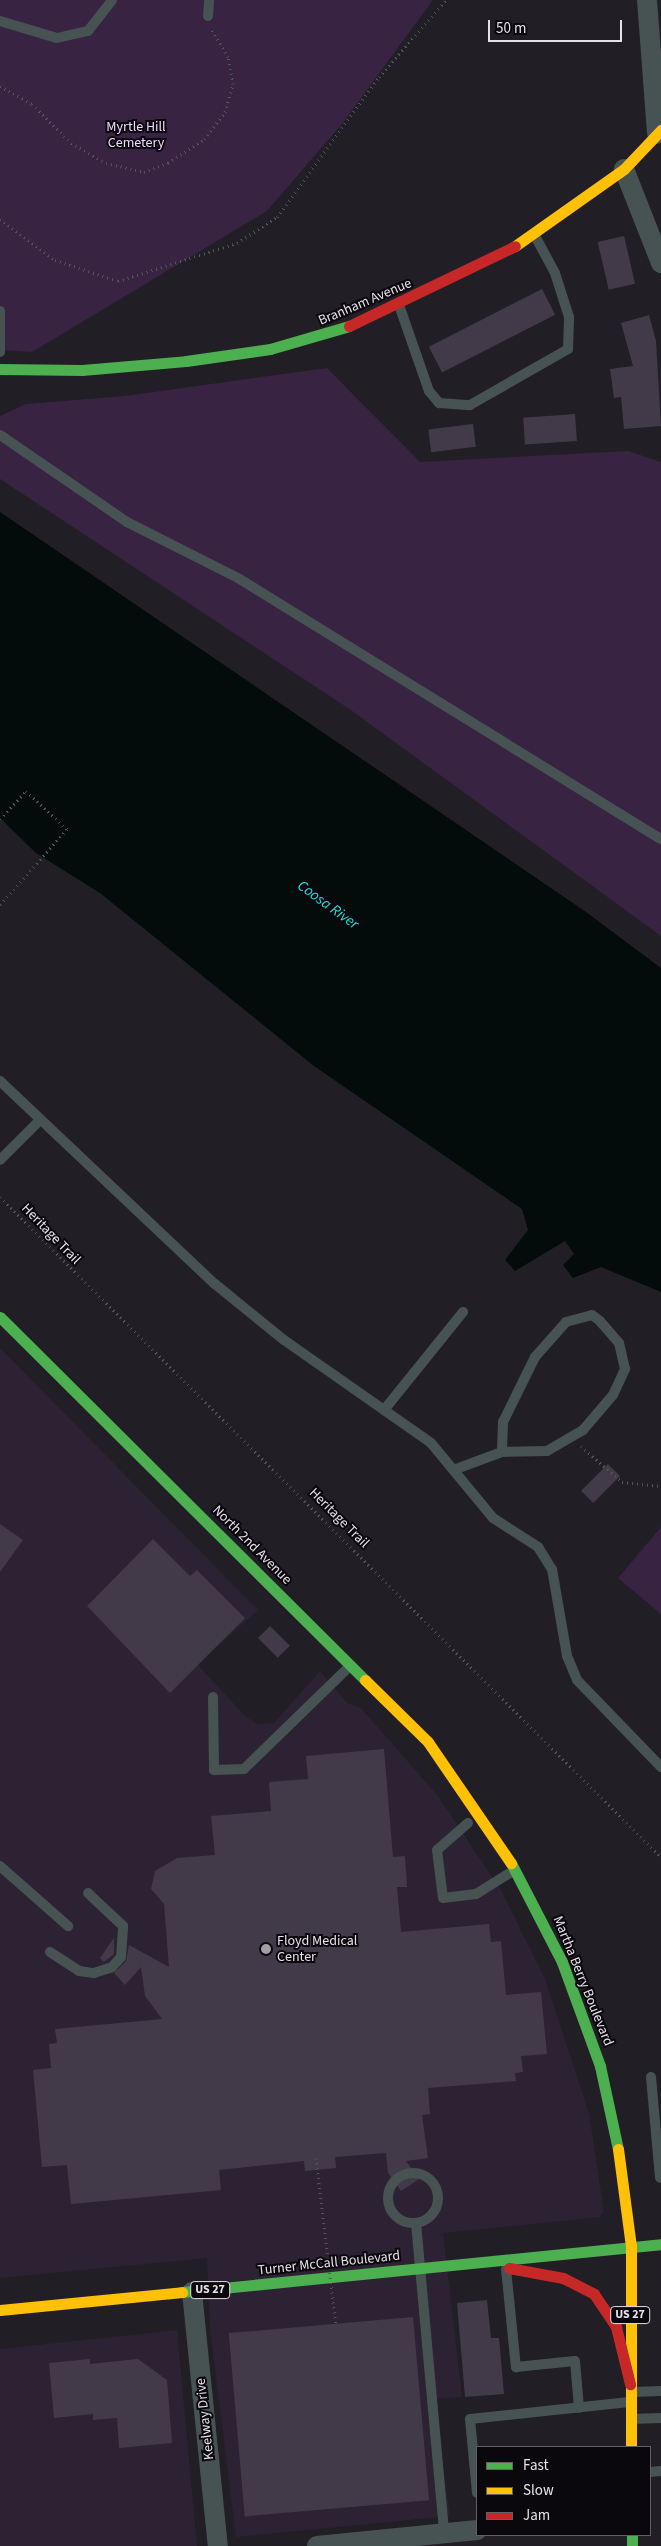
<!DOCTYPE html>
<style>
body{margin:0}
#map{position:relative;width:661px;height:2546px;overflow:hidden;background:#221e25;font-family:"Source Sans 3",sans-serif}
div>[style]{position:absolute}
.built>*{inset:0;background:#2c2233}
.green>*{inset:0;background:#382342}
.water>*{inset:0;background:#030b0b}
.building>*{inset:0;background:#433a49;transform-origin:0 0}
.path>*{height:3px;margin-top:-1.5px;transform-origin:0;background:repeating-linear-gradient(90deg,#51565a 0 1px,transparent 0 5px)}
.lane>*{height:10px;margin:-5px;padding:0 5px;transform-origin:5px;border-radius:5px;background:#475253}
.lane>.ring{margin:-5px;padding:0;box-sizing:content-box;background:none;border:10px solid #475253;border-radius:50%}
.street>*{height:20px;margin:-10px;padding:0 10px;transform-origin:10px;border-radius:10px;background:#475253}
.fast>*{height:11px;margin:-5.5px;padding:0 5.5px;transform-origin:5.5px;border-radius:5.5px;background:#4caf50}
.slow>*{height:11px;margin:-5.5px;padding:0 5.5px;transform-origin:5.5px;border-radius:5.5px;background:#ffc107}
.jam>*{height:11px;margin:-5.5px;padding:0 5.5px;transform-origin:5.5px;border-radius:5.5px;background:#c62828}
.path-bridge>*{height:3px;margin-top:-1.5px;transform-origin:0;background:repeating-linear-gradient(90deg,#51565a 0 1px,transparent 0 5px)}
.dots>*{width:14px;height:14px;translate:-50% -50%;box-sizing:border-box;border:2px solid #0b080d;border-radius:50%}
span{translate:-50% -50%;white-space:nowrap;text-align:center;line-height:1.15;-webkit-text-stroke:4px #0b080d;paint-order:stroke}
.shield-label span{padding:1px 4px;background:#0b080d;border:1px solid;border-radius:4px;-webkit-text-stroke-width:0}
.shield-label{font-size:12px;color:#e7e1ea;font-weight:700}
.park-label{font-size:14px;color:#f0d9fe}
.street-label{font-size:14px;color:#e7e1ea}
.poi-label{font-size:14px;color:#e7e1ea}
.left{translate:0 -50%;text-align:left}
.water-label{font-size:15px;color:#1be3db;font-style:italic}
.legend{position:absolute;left:476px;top:2446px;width:175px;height:90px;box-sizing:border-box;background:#0b080d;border:1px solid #635f65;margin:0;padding:6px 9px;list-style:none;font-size:15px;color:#e7e1ea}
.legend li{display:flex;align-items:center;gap:10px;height:25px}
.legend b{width:25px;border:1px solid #635f65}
.scale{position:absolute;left:488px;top:20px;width:134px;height:22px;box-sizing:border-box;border:2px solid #e7e1ea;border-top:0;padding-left:6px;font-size:15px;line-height:18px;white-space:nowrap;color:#e7e1ea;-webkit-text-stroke:4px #0b080d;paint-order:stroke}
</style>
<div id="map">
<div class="built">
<i style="clip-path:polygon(0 1348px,258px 1610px,197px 1664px,246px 1717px,258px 1724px,274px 1723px,320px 1671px,347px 1703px,361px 1708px,438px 1796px,502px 1892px,544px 1977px,589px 2113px,604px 2212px,600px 2217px,443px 2233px,462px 2397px,433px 2399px,450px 2516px,236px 2537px,210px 2328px,207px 2258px,0 2278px)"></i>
<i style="clip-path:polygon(177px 2330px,197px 2546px,0 2546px,0 2349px)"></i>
</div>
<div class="green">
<i style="clip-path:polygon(0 0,433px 0,342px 124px,267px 211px,32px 352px,0 350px)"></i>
<i style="clip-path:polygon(327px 368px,420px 462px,628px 451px,661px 462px,661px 936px,348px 708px,0 479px,0 416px,26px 404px,125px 396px)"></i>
<i style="clip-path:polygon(661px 1527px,661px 1614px,618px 1578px)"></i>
</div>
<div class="water">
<i style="clip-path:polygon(0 512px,586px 912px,661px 968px,661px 1292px,601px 1267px,573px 1278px,563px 1265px,574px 1254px,565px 1241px,515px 1271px,505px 1260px,528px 1230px,522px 1209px,314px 1066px,100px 893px,36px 853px,0 818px)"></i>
</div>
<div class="building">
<i style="left:624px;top:236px;width:49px;height:27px;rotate:77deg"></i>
<i style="left:542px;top:289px;width:29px;height:127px;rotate:63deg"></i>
<i style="clip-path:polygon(649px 315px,656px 341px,661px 426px,624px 429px,621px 397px,614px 398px,610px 369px,633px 366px,621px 323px)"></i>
<i style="left:575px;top:414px;width:27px;height:52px;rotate:86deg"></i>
<i style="left:473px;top:424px;width:23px;height:45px;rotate:83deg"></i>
<i style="left:608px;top:1464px;width:17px;height:38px;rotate:45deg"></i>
<i style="clip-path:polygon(0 1524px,23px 1540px,0 1572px)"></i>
<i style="clip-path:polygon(153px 1539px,190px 1576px,197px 1570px,245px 1618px,170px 1693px,87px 1606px)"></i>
<i style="left:270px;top:1626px;width:28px;height:17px;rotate:45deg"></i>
<i style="clip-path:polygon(384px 1749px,393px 1857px,405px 1856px,407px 1887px,397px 1887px,401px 1932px,489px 1924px,491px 1942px,501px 1941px,506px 1995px,541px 1992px,547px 2054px,521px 2056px,523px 2072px,515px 2073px,516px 2081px,428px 2088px,430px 2114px,422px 2115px,428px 2158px,406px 2161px,419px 2179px,401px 2191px,388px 2173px,386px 2153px,335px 2157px,336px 2168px,305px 2171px,304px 2161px,219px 2170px,221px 2190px,71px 2204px,67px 2165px,42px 2167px,33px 2070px,51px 2068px,49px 2044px,57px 2043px,55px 2029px,162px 2019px,145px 1996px,141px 1967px,125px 1985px,114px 1973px,126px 1961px,129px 1945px,169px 1967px,164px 1904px,151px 1889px,155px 1871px,177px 1858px,215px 1855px,211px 1816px,271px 1811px,269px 1782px,308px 1779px,306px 1756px)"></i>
<i style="clip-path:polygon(114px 1938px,114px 1954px,104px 1962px,100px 1958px)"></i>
<i style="clip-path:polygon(487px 2300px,491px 2338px,499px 2338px,504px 2394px,465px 2397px,457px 2303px)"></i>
<i style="left:413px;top:2317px;width:184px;height:185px;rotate:85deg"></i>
<i style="clip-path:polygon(90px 2359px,90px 2364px,138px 2359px,167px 2380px,172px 2443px,119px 2448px,117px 2418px,93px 2420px,93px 2414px,54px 2418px,49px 2363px)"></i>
</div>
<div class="path">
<i style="left:0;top:86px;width:37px;rotate:29deg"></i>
<i style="left:32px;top:104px;width:55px;rotate:45deg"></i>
<i style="left:71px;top:143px;width:40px;rotate:29.7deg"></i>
<i style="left:106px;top:163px;width:39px;rotate:13deg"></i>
<i style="left:144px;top:172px;width:26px;rotate:-21deg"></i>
<i style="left:168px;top:163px;width:43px;rotate:-33.7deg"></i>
<i style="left:204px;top:139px;width:34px;rotate:-52deg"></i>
<i style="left:225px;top:112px;width:29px;rotate:-74deg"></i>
<i style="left:233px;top:84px;width:27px;rotate:-100deg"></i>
<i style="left:228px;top:57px;width:33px;rotate:-121deg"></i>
<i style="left:0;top:219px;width:69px;rotate:36.7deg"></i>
<i style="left:55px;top:260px;width:66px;rotate:18.4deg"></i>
<i style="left:118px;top:281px;width:125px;rotate:-17.7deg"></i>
<i style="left:237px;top:243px;width:48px;rotate:-33deg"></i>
<i style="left:277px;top:217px;width:173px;rotate:-53.9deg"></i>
<i style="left:379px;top:77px;width:102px;rotate:-49deg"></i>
<i style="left:0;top:819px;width:38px;rotate:-47deg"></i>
<i style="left:26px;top:791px;width:56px;rotate:42.8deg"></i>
<i style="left:67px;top:829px;width:101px;rotate:131.4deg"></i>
<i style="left:0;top:1197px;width:934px;rotate:44.96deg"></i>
<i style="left:581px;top:1446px;width:55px;rotate:41.3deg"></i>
<i style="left:622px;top:1482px;width:39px;rotate:6deg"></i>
</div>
<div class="lane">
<i style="left:208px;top:16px;width:16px;rotate:-86deg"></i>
<i style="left:0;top:21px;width:59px;rotate:16.6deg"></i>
<i style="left:57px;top:38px;width:32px;rotate:-13deg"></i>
<i style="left:88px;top:31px;width:39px;rotate:-52deg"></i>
<i style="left:399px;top:305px;width:91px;rotate:70.8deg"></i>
<i style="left:429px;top:391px;width:16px;rotate:50deg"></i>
<i style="left:439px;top:403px;width:31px;rotate:4deg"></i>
<i style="left:470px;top:405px;width:113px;rotate:-29.7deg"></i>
<i style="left:568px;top:349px;width:32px;rotate:-88deg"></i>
<i style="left:569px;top:317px;width:46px;rotate:-107.7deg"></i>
<i style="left:555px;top:273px;width:44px;rotate:-118.3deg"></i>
<i style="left:0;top:311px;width:41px;rotate:90deg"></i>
<i style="left:0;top:435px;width:154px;rotate:34.4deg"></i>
<i style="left:127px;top:522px;width:124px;rotate:26.8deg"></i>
<i style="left:238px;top:578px;width:497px;rotate:31.7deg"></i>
<i style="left:0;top:1081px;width:296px;rotate:43.4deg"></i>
<i style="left:215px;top:1284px;width:89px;rotate:39.1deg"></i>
<i style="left:284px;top:1340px;width:179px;rotate:35deg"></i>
<i style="left:431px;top:1443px;width:97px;rotate:50.4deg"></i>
<i style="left:493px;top:1518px;width:54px;rotate:32.8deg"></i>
<i style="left:538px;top:1547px;width:26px;rotate:58deg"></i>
<i style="left:552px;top:1569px;width:88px;rotate:80.2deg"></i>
<i style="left:567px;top:1656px;width:26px;rotate:67deg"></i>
<i style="left:577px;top:1680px;width:121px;rotate:46deg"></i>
<i style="left:0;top:1160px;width:57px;rotate:-45deg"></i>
<i style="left:384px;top:1410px;width:126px;rotate:-51.1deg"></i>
<i style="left:456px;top:1469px;width:49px;rotate:-20.3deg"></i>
<i style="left:502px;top:1452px;width:45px;rotate:-1.3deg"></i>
<i style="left:547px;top:1451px;width:42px;rotate:-30.3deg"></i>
<i style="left:583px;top:1430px;width:46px;rotate:-49.4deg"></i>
<i style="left:613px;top:1395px;width:29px;rotate:-65deg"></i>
<i style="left:625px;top:1369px;width:27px;rotate:-103deg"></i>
<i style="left:619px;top:1343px;width:29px;rotate:-131deg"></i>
<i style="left:600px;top:1321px;width:10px;rotate:-143deg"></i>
<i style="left:592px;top:1315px;width:27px;rotate:165deg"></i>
<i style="left:566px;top:1322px;width:47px;rotate:131.5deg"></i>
<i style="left:535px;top:1357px;width:72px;rotate:116.2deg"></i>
<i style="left:503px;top:1422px;width:30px;rotate:92deg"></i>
<i style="left:213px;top:1697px;width:73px;rotate:89.2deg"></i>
<i style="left:214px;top:1770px;width:30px;rotate:-2deg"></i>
<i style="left:244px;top:1769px;width:148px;rotate:-44.2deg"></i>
<i style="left:468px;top:1823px;width:41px;rotate:138.9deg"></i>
<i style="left:437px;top:1850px;width:48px;rotate:82.9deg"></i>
<i style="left:443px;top:1898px;width:33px;rotate:-7deg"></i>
<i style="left:476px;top:1894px;width:44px;rotate:-31.9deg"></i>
<i style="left:0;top:1866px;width:91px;rotate:41.4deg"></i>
<i style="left:50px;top:1952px;width:35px;rotate:33deg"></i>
<i style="left:79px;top:1971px;width:15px;rotate:8deg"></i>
<i style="left:94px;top:1973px;width:19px;rotate:-18deg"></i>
<i style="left:112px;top:1967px;width:13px;rotate:-48deg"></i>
<i style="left:121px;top:1957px;width:31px;rotate:-86deg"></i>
<i style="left:123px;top:1926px;width:48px;rotate:-136.7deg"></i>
<i style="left:651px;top:2077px;width:101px;rotate:84.9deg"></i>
<i class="ring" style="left:388px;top:2173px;width:40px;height:40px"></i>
<i style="left:416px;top:2223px;width:311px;rotate:84.8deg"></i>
<i style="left:506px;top:2269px;width:99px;rotate:84.2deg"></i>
<i style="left:516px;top:2367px;width:59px;rotate:-5.8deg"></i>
<i style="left:575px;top:2361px;width:47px;rotate:85.1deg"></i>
<i style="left:632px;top:2392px;width:29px;rotate:-2deg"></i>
<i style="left:631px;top:2419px;width:30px;rotate:-2deg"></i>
<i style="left:650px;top:2472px;width:11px;rotate:-5deg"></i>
<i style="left:477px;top:2493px;width:74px;rotate:-95.4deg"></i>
<i style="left:470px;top:2419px;width:160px;rotate:-6.1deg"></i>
</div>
<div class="street">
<i style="left:647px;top:0;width:134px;rotate:85.7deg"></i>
<i style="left:624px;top:169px;width:101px;rotate:68.5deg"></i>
<i style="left:192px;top:2292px;width:255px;rotate:84.2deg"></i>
<i style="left:317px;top:2546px;width:161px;rotate:-5.7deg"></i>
</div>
<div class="fast">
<i style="left:0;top:369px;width:82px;rotate:0.7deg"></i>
<i style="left:82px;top:370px;width:104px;rotate:-4.9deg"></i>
<i style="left:186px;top:361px;width:85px;rotate:-8.1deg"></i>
<i style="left:270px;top:349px;width:82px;rotate:-16.2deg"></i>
<i style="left:0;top:1317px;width:515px;rotate:44.84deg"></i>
<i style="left:511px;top:1863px;width:111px;rotate:62.7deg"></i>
<i style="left:562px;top:1962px;width:111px;rotate:69.9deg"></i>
<i style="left:600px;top:2066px;width:85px;rotate:77.8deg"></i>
<i style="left:182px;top:2292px;width:481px;rotate:-5.7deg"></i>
<i style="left:632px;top:2535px;width:11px;rotate:90deg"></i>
</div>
<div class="slow">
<i style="left:515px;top:246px;width:133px;rotate:-35.2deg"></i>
<i style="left:624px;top:169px;width:54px;rotate:-46.5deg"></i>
<i style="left:365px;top:1680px;width:88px;rotate:44.5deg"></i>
<i style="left:428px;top:1742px;width:147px;rotate:55.6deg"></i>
<i style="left:618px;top:2149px;width:98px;rotate:82.4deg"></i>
<i style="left:631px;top:2246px;width:201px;rotate:90deg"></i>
<i style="left:0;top:2310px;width:183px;rotate:-5.6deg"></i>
</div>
<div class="jam">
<i style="left:349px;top:326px;width:184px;rotate:-25.7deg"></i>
<i style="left:509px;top:2268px;width:55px;rotate:10.5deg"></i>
<i style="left:563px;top:2278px;width:35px;rotate:27deg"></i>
<i style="left:594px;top:2294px;width:40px;rotate:56deg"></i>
<i style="left:616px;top:2327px;width:59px;rotate:76.2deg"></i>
</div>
<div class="path-bridge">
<i style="left:316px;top:2158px;width:169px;rotate:83.2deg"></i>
</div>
<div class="dots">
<i style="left:266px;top:1949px;background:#a29da5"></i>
</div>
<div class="shield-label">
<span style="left:210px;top:2290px">US 27</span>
<span style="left:630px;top:2315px">US 27</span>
</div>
<div class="park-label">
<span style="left:136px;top:135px">Myrtle Hill<br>Cemetery</span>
</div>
<div class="street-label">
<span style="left:365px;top:302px;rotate:-23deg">Branham Avenue</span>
<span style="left:51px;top:1234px;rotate:46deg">Heritage Trail</span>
<span style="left:339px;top:1518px;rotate:45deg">Heritage Trail</span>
<span style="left:252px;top:1545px;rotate:45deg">North 2nd Avenue</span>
<span style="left:583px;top:1981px;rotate:68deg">Martha Berry Boulevard</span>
<span style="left:329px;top:2263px;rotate:-6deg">Turner McCall Boulevard</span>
<span style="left:205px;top:2419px;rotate:-96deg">Keelway Drive</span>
</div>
<div class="poi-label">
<span class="left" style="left:277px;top:1949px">Floyd Medical<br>Center</span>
</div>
<div class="water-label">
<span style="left:328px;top:905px;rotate:36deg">Coosa River</span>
</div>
<ul class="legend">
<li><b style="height:6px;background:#4caf50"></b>Fast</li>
<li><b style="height:6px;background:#ffc107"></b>Slow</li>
<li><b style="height:6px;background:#c62828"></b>Jam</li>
</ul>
<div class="scale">50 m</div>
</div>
